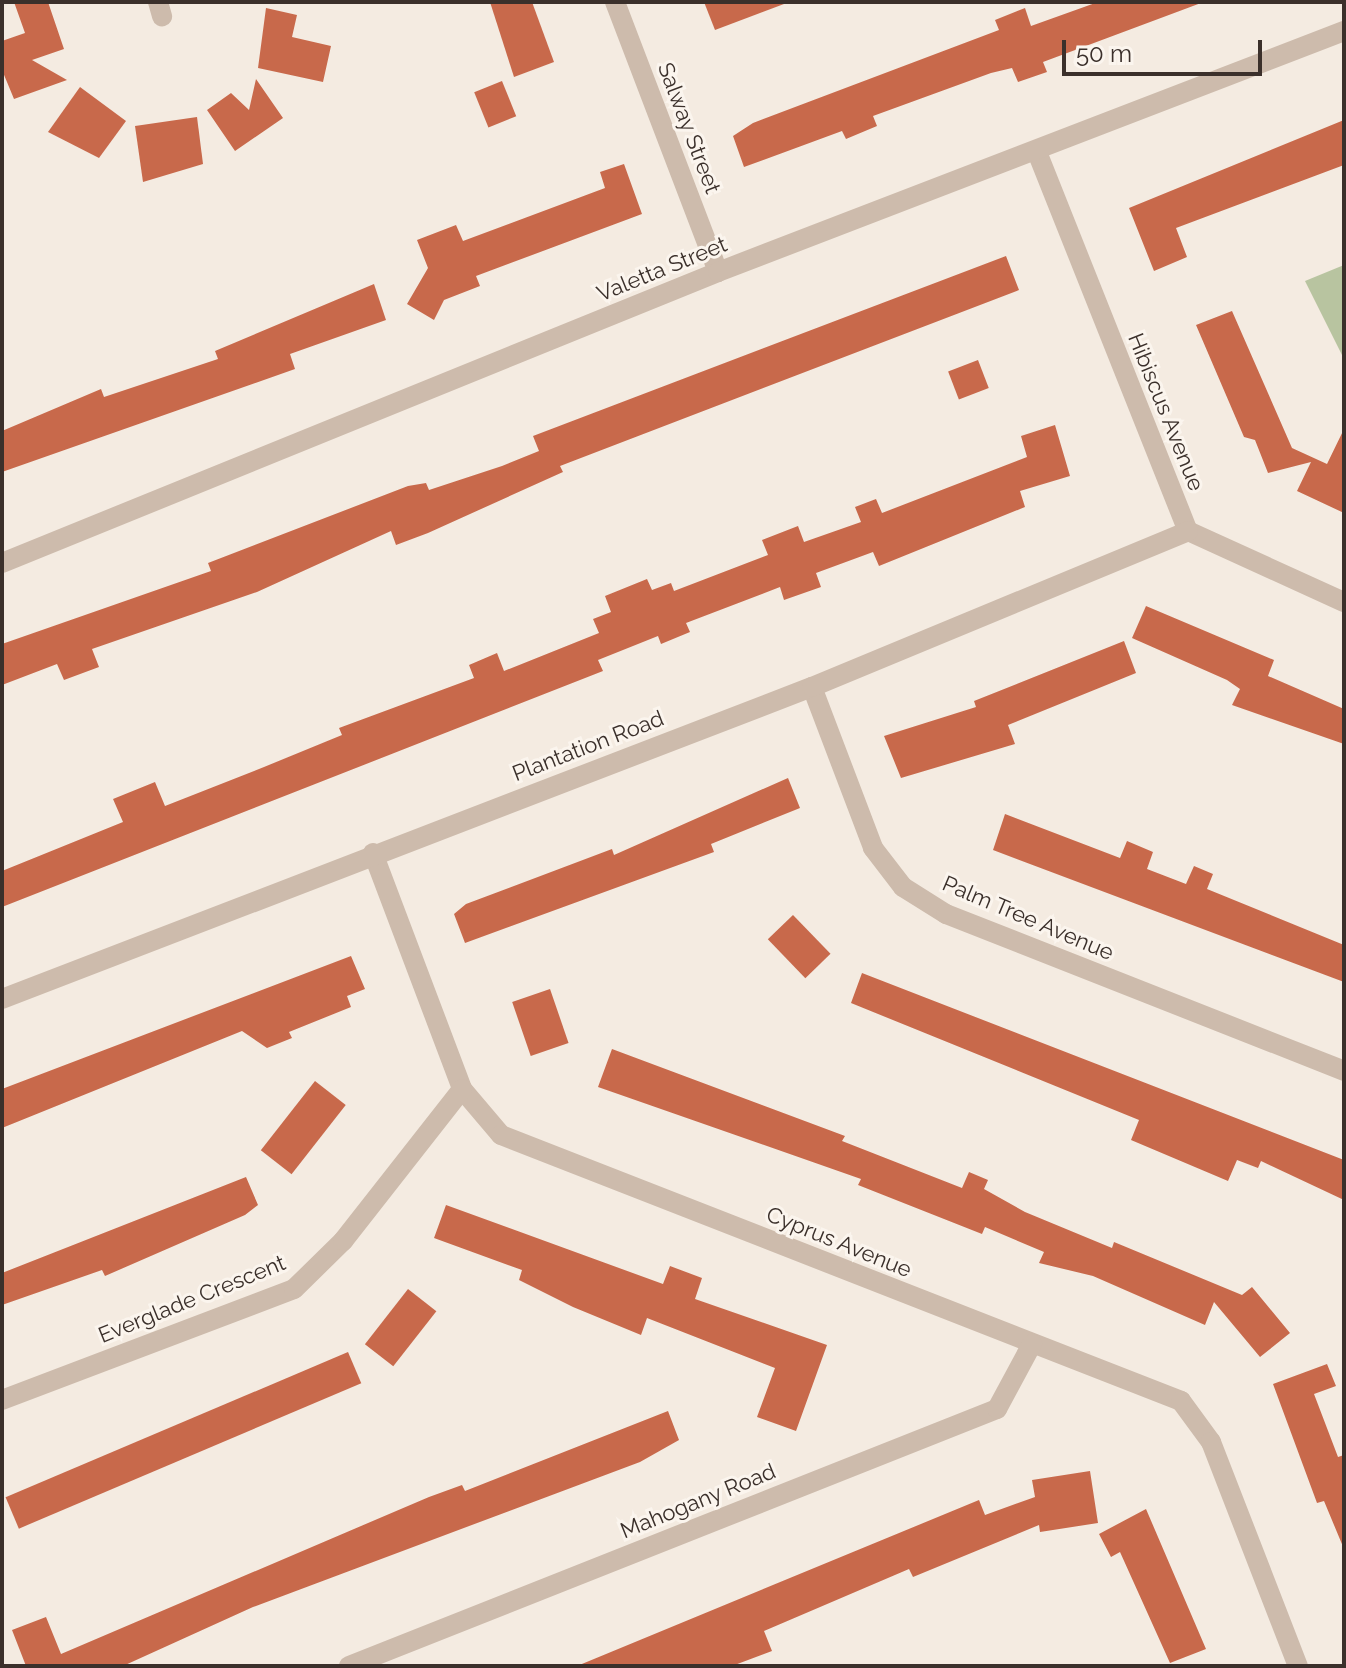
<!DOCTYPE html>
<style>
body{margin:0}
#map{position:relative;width:1346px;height:1668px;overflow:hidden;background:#f4ebe1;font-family:Raleway,sans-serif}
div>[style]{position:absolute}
.green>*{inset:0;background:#b8c4a0}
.building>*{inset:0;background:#c8694b;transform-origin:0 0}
.minor>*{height:20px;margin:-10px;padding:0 10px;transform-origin:10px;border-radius:10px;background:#cdbbac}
.tertiary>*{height:20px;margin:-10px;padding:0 10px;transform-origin:10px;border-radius:10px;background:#cdbbac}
span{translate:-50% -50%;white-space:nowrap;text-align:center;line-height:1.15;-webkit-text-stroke:6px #fbf5ee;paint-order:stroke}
.street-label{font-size:22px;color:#3b302b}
.frame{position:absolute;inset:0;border:4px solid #3b302b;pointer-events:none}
.scale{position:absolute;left:1062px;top:40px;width:200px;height:36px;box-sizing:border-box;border:4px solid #3b302b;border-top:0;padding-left:10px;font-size:24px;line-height:28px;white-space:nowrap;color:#3b302b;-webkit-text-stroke:6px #fbf5ee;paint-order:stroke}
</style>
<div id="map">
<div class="green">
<i style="clip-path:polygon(1344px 265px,1344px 359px,1305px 281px)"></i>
</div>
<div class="building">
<i style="clip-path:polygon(14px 2px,48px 2px,64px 49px,32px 60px,67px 80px,14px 99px,2px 70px,2px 41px,25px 33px)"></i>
<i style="clip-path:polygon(490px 2px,532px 2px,554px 62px,514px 77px)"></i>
<i style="clip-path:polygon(704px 2px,783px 2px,784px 4px,715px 30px)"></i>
<i style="clip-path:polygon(1098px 2px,1201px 3px,1043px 62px,1047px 72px,1018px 82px,1012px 68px,991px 73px,873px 116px,877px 126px,846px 139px,842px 131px,744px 167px,733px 136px,753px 123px,999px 30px,995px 20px,1025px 8px,1031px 26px)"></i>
<i style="clip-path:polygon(266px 8px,297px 15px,292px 37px,331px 46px,323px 82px,258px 68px)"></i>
<i style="clip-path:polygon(256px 79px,283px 118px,235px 151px,207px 110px,231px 93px,249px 110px)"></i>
<i style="left:502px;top:81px;width:38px;height:30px;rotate:68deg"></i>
<i style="clip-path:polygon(80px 87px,126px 121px,99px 158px,48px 132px)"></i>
<i style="clip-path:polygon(197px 117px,203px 164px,143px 182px,135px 126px)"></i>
<i style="clip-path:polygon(1344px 120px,1344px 165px,1176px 228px,1187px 257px,1154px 271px,1129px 208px)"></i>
<i style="clip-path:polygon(624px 164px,642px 214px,476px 276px,480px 286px,444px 300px,434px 320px,407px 304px,428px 268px,417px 240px,456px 225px,463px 241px,605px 188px,600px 172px)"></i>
<i style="clip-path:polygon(1006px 256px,1019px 290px,560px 466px,563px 472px,428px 533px,396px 545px,391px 531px,257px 592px,92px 649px,99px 667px,64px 680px,57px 664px,2px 685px,2px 644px,211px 571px,208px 563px,408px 486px,426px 483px,429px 490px,502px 466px,539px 451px,533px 436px)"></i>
<i style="clip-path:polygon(374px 284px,386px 320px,290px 354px,295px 369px,2px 472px,2px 431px,101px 389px,104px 397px,218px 359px,215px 351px)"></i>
<i style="clip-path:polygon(1232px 311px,1292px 448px,1327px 464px,1344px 429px,1344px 513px,1297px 491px,1311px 462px,1268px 473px,1255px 440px,1244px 437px,1196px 325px)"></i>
<i style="left:978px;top:360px;width:30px;height:32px;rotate:69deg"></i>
<i style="clip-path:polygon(1055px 425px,1070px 476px,1020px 491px,1025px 507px,879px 566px,873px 552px,816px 573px,821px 587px,784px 600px,780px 587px,686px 623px,690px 632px,661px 644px,658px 636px,598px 660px,603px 671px,2px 907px,2px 871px,123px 822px,113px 799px,155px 782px,165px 806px,264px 767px,342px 735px,339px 728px,474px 678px,469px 665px,497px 653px,504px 671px,599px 633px,593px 619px,611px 612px,605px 596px,647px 579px,652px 590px,671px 583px,674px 591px,768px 555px,762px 540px,798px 526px,804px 542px,861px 522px,855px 507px,876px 499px,882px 513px,1027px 457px,1021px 436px)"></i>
<i style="clip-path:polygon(1146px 606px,1274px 660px,1268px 676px,1344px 709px,1344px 744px,1232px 705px,1240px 689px,1227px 680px,1132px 638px)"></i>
<i style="clip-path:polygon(1124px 641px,1136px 673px,1008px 725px,1015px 744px,901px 778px,884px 736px,976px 707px,974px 701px)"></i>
<i style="clip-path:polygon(788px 778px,800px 808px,711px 844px,714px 852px,465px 943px,454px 914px,466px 904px,612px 849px,614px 855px)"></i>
<i style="clip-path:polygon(1005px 814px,1120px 858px,1127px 841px,1153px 852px,1147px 869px,1186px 884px,1194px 866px,1213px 874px,1207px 889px,1344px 945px,1344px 982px,993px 850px)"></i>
<i style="left:793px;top:915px;width:54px;height:35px;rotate:46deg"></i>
<i style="clip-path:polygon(351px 956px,365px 989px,347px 996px,351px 1007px,289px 1032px,292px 1038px,267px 1048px,242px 1031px,2px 1128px,2px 1089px)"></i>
<i style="clip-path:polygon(862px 973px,1344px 1160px,1344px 1200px,1261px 1161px,1258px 1168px,1237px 1160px,1228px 1181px,1131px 1140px,1139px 1120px,851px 1003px)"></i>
<i style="left:550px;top:989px;width:57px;height:40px;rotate:71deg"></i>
<i style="clip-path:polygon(612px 1049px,845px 1136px,842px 1141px,962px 1188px,969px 1172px,988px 1180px,984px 1189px,1025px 1212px,1112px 1248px,1114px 1242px,1242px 1295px,1252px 1287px,1290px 1333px,1260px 1357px,1214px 1302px,1205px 1325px,1093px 1276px,1039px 1263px,1044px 1252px,985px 1227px,982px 1234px,858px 1185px,861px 1179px,598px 1087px)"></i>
<i style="left:315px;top:1081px;width:39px;height:88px;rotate:38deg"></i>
<i style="clip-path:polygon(246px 1177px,258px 1205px,245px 1215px,105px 1276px,102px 1270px,2px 1305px,2px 1273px)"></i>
<i style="clip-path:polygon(446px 1205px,663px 1284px,670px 1266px,702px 1278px,695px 1299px,827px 1345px,796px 1431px,757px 1417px,775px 1368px,647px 1318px,641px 1335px,573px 1307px,519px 1280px,522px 1270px,434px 1238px)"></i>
<i style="left:408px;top:1289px;width:36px;height:70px;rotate:38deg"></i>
<i style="left:348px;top:1352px;width:34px;height:372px;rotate:67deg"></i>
<i style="clip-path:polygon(1327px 1364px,1336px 1386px,1314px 1394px,1338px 1457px,1344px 1455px,1344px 1549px,1324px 1501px,1317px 1503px,1273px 1384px)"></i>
<i style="clip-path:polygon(668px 1411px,679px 1440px,640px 1462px,253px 1607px,123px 1666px,26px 1666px,12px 1630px,46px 1617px,61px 1654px,429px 1497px,462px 1485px,465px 1491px)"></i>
<i style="clip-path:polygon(1090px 1471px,1098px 1523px,1040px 1532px,1039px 1525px,913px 1577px,909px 1569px,764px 1631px,772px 1651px,732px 1666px,577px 1666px,979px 1500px,985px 1515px,1035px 1497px,1032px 1480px)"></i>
<i style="clip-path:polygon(1146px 1509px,1206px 1649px,1170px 1663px,1120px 1552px,1111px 1557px,1099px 1534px)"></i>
</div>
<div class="minor">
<i style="left:158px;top:2px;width:15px;rotate:74deg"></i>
<i style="left:615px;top:2px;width:289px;rotate:69.1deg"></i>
<i style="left:1037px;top:152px;width:408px;rotate:68.3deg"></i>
<i style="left:1188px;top:531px;width:171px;rotate:24.5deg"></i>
<i style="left:812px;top:687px;width:172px;rotate:69.2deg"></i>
<i style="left:873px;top:848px;width:49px;rotate:52.4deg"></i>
<i style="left:903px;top:887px;width:51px;rotate:32.1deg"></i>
<i style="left:946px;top:914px;width:428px;rotate:21.5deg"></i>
<i style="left:373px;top:853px;width:252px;rotate:69.3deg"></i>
<i style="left:462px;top:1089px;width:60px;rotate:49.7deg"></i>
<i style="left:501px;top:1135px;width:730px;rotate:21.36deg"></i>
<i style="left:1181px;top:1401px;width:51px;rotate:53.8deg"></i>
<i style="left:1211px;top:1442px;width:240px;rotate:68.8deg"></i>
<i style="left:2px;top:999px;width:868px;rotate:-21.07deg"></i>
<i style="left:812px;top:687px;width:407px;rotate:-22.5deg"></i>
<i style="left:2px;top:1400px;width:312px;rotate:-20.8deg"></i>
<i style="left:294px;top:1289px;width:69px;rotate:-44.4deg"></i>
<i style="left:343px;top:1241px;width:193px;rotate:-51.9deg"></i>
<i style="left:349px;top:1666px;width:697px;rotate:-21.63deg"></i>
<i style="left:997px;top:1409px;width:74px;rotate:-61.7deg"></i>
</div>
<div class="tertiary">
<i style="left:2px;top:563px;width:773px;rotate:-22.12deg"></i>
<i style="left:718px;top:272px;width:671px;rotate:-21.06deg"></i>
</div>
<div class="street-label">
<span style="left:689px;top:128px;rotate:69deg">Salway Street</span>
<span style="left:662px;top:269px;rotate:-22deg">Valetta Street</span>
<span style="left:1166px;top:412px;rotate:68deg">Hibiscus Avenue</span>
<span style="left:588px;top:746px;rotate:-21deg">Plantation Road</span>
<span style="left:1028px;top:918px;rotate:23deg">Palm Tree Avenue</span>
<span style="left:839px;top:1242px;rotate:22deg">Cyprus Avenue</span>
<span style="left:192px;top:1299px;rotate:-22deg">Everglade Crescent</span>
<span style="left:698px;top:1501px;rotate:-22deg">Mahogany Road</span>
</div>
<div class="frame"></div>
<div class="scale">50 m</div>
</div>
